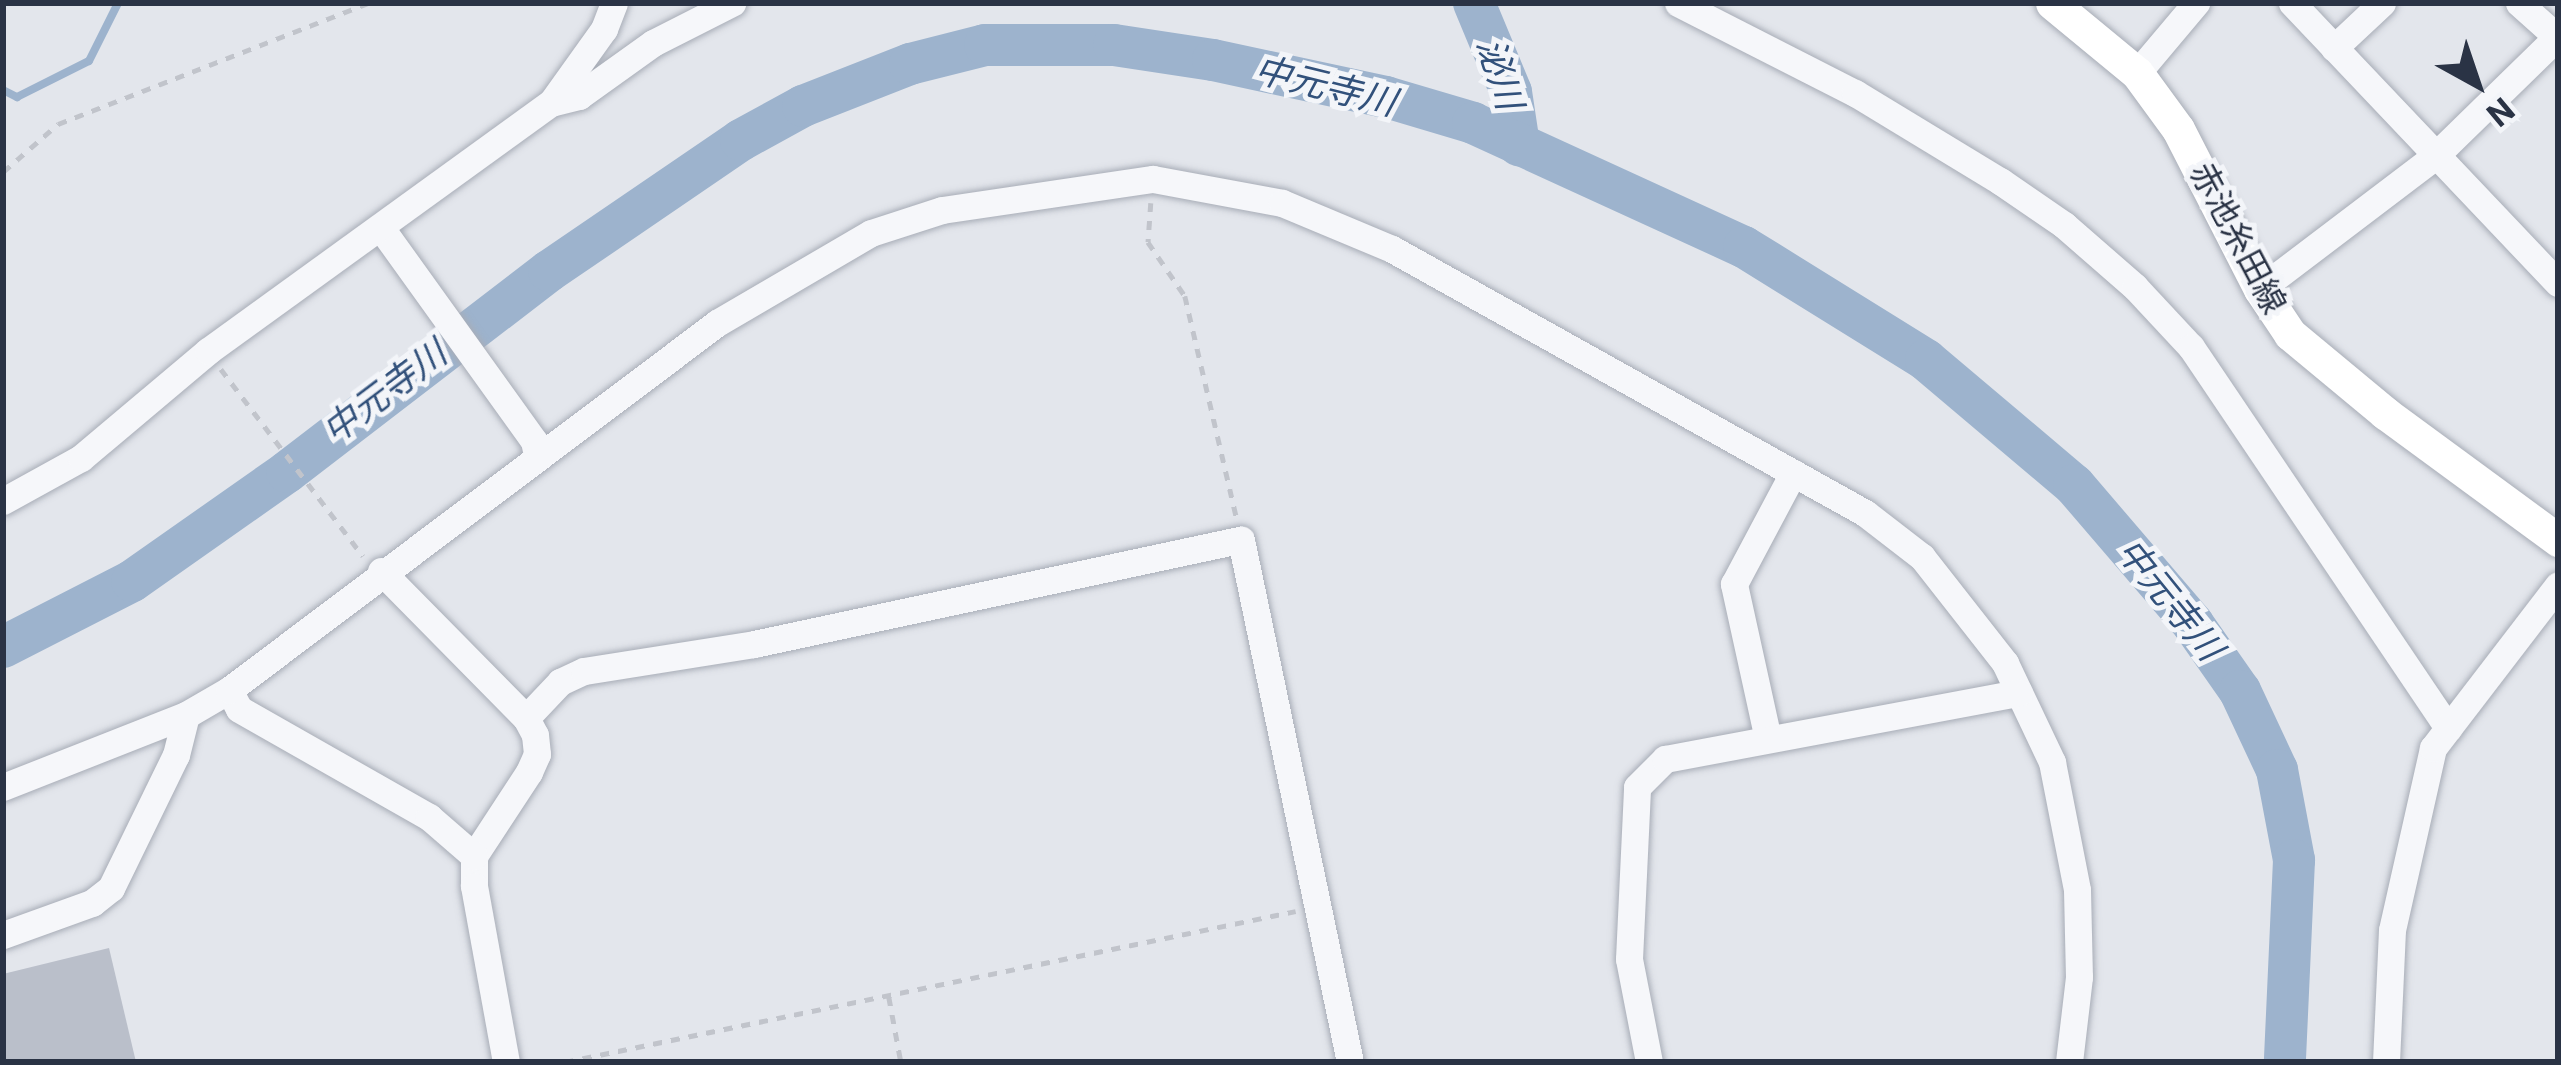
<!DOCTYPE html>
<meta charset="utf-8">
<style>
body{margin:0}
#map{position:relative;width:2561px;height:1065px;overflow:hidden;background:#e3e6ec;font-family:Roboto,"Noto Sans JP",sans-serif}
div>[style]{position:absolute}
.stream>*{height:8px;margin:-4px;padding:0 4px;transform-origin:4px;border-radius:4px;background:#9db3cd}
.river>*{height:42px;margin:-21px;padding:0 21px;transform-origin:21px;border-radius:21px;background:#9db3cd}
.building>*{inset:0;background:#babfca}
.path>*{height:4.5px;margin-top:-2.25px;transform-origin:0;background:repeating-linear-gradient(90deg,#c1c4cb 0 9px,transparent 0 18px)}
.roads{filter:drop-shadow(0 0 3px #a8adb7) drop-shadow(0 0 3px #a8adb7)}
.minor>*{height:27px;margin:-13.5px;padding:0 13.5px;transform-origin:13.5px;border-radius:13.5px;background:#f6f7fa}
.major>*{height:33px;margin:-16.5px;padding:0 16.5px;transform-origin:16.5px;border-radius:16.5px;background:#fff}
span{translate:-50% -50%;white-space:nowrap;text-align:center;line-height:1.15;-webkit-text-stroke:10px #f3f5f9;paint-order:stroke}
.street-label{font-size:33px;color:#2a3345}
.water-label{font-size:36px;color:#32517b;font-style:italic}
.frame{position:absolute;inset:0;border:6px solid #2a3345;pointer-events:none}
.north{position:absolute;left:2417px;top:24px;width:120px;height:120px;-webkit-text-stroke:9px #f3f5f9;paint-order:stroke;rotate:140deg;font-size:33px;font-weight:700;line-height:48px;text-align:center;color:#2a3345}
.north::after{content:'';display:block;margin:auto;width:42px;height:54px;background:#2a3345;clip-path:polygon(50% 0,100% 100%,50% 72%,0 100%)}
</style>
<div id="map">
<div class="stream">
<i style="left:3px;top:90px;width:16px;rotate:27deg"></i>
<i style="left:17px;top:97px;width:80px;rotate:-26.6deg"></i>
<i style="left:89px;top:61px;width:65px;rotate:-63.4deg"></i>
</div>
<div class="river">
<i style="left:1474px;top:3px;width:96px;rotate:67.4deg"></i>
<i style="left:1511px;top:92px;width:54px;rotate:81.4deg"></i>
<i style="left:3px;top:647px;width:145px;rotate:-27.1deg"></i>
<i style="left:132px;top:581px;width:189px;rotate:-35.1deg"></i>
<i style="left:287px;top:472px;width:330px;rotate:-37.5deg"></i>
<i style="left:549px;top:271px;width:232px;rotate:-34.3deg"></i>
<i style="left:741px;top:140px;width:71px;rotate:-28.7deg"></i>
<i style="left:803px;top:106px;width:115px;rotate:-21.4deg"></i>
<i style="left:910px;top:64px;width:77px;rotate:-14.2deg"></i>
<i style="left:985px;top:45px;width:129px"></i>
<i style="left:1114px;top:45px;width:100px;rotate:8.6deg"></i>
<i style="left:1213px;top:60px;width:177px;rotate:12.1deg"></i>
<i style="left:1386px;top:97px;width:91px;rotate:16.6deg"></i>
<i style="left:1473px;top:123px;width:298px;rotate:24.6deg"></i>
<i style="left:1744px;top:247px;width:214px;rotate:31.8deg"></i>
<i style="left:1926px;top:360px;width:194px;rotate:40.2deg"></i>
<i style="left:2074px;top:485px;width:183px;rotate:49.4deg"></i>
<i style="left:2193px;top:624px;width:82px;rotate:55deg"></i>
<i style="left:2240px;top:691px;width:87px;rotate:64.9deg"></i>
<i style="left:2277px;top:770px;width:92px;rotate:79.3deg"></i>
<i style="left:2294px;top:860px;width:202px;rotate:92.6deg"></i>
</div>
<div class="building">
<i style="clip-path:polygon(109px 948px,136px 1062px,3px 1062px,3px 974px)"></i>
</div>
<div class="path">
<i style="left:3px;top:172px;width:73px;rotate:-41.1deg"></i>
<i style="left:58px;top:124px;width:333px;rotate:-21.3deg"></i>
<i style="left:1151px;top:203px;width:39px;rotate:94deg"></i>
<i style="left:1148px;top:242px;width:65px;rotate:55.6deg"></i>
<i style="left:1185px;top:296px;width:226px;rotate:76.9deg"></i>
<i style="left:221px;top:369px;width:235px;rotate:52.8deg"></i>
<i style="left:889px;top:997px;width:66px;rotate:79.5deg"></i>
<i style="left:565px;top:1062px;width:746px;rotate:-11.67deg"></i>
</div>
<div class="roads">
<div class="minor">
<i style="left:1678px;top:3px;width:199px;rotate:27deg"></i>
<i style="left:1855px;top:93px;width:170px;rotate:31.3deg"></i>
<i style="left:2000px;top:181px;width:78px;rotate:34.5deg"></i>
<i style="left:2064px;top:225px;width:94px;rotate:41.1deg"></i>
<i style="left:2135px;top:287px;width:82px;rotate:47deg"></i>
<i style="left:2191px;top:347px;width:460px;rotate:56deg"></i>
<i style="left:2292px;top:3px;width:386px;rotate:46.5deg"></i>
<i style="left:2334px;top:48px;width:66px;rotate:-43.2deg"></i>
<i style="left:2137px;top:73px;width:92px;rotate:-49.9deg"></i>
<i style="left:551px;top:103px;width:29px;rotate:-14deg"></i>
<i style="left:579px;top:96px;width:91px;rotate:-35.6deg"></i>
<i style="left:653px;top:43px;width:89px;rotate:-26.9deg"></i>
<i style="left:381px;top:228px;width:262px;rotate:54.3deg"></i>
<i style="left:534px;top:441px;width:14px;rotate:78deg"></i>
<i style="left:2260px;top:289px;width:220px;rotate:-37.2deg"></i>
<i style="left:2435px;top:156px;width:170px;rotate:-44.3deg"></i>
<i style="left:2557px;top:37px;width:51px;rotate:-138.2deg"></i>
<i style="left:3px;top:501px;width:89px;rotate:-28.9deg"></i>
<i style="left:81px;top:458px;width:166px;rotate:-40.1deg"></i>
<i style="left:208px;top:351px;width:423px;rotate:-35.9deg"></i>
<i style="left:551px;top:103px;width:91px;rotate:-54.4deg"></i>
<i style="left:604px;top:29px;width:28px;rotate:-69deg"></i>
<i style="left:381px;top:571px;width:206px;rotate:45.4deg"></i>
<i style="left:526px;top:718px;width:19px;rotate:62deg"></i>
<i style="left:535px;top:735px;width:19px;rotate:84deg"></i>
<i style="left:537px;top:754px;width:20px;rotate:114deg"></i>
<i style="left:529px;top:772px;width:100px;rotate:123.2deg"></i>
<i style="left:474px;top:856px;width:30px;rotate:90deg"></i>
<i style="left:474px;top:886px;width:179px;rotate:79.7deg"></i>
<i style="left:229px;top:690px;width:21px;rotate:62deg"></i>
<i style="left:239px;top:709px;width:219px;rotate:29.6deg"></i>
<i style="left:429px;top:817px;width:60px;rotate:40.9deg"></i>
<i style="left:526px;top:718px;width:50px;rotate:-46.6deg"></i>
<i style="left:560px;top:682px;width:26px;rotate:-25deg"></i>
<i style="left:584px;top:671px;width:172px;rotate:-9deg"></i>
<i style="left:754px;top:644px;width:498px;rotate:-12.1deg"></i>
<i style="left:1241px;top:540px;width:533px;rotate:78.21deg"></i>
<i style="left:1768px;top:739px;width:159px;rotate:-102.4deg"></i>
<i style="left:1734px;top:584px;width:126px;rotate:-62deg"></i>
<i style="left:3px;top:787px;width:197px;rotate:-21.5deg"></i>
<i style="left:186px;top:715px;width:50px;rotate:-30.2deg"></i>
<i style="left:229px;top:690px;width:611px;rotate:-36.94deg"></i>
<i style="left:717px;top:323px;width:178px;rotate:-30.3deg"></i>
<i style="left:871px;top:233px;width:75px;rotate:-17.9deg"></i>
<i style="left:942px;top:210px;width:213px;rotate:-8.4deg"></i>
<i style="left:1153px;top:179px;width:131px;rotate:10.5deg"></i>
<i style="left:1282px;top:203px;width:119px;rotate:22.7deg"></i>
<i style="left:1392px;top:249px;width:542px;rotate:29.17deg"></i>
<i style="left:1865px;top:513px;width:72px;rotate:37.7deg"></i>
<i style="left:1922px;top:557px;width:135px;rotate:51.9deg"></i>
<i style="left:2005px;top:663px;width:110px;rotate:64.6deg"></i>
<i style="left:2052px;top:762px;width:130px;rotate:78.9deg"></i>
<i style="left:2077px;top:890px;width:87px;rotate:88.7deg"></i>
<i style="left:2079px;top:977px;width:86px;rotate:96.7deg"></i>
<i style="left:3px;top:935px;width:95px;rotate:-19.8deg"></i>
<i style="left:92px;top:903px;width:24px;rotate:-38deg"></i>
<i style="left:111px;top:888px;width:148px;rotate:-64deg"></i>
<i style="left:176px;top:755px;width:41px;rotate:-76deg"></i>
<i style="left:1649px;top:1062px;width:105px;rotate:-101deg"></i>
<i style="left:1629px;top:959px;width:172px;rotate:-87.3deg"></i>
<i style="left:1637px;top:787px;width:40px;rotate:-45deg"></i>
<i style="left:1665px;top:759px;width:360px;rotate:-10.6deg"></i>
<i style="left:2386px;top:1062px;width:132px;rotate:-87.4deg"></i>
<i style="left:2392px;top:930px;width:187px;rotate:-77.3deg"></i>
<i style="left:2433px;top:748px;width:205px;rotate:-52.5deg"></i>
</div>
<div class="major">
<i style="left:2052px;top:3px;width:110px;rotate:39.5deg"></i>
<i style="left:2137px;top:73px;width:69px;rotate:53.8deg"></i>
<i style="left:2178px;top:129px;width:180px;rotate:62.9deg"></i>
<i style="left:2260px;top:289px;width:54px;rotate:56.3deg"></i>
<i style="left:2290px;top:334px;width:124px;rotate:39.7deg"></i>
<i style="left:2385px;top:413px;width:215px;rotate:36.3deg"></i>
</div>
</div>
<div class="street-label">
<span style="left:2238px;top:238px;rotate:62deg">赤池糸田線</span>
</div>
<div class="water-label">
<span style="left:1499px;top:74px;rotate:72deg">泌川</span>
<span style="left:1325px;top:87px;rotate:14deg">中元寺川</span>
<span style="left:385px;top:393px;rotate:-37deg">中元寺川</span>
<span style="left:2169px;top:600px;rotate:51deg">中元寺川</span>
</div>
<div class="frame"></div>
<div class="north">N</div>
</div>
